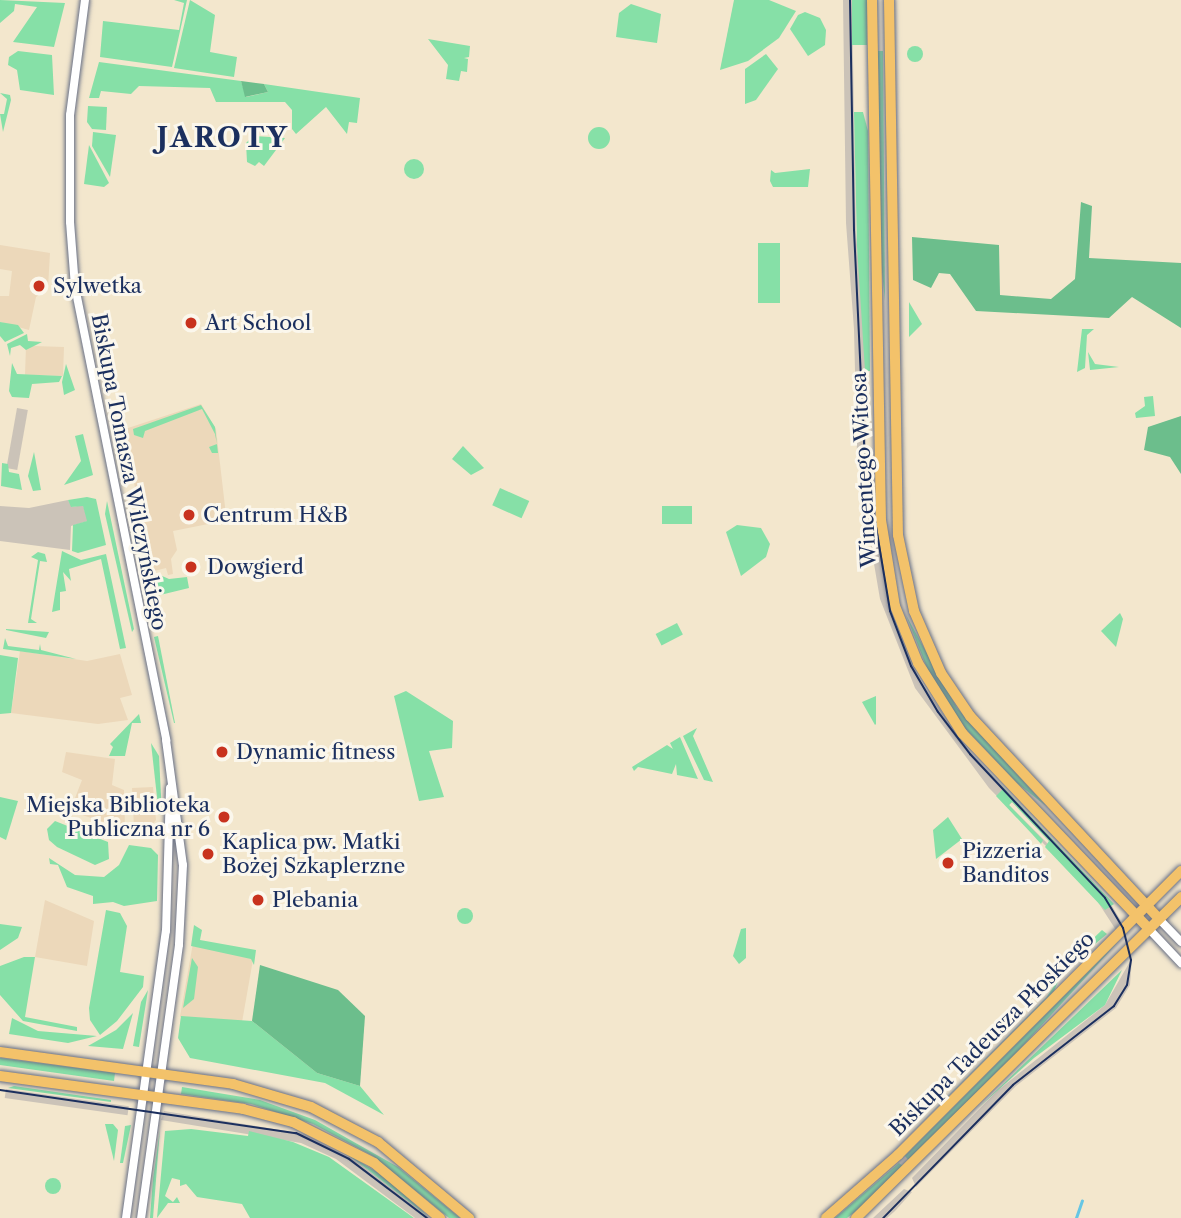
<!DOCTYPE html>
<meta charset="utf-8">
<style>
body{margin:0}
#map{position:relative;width:1181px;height:1218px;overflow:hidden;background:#f3e7cd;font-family:"Libre Caslon Text",serif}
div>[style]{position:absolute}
.built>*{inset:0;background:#ecd8ba;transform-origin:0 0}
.industrial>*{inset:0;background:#cbc3b8;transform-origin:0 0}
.green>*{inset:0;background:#86e0a7;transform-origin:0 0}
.round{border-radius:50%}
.forest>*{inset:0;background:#6cbe8c}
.stream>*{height:2.5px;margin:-1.25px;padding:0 1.25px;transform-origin:1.25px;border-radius:1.25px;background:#66c6e4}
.roads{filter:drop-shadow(0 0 2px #676f85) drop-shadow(0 0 2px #676f85)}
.minor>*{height:8px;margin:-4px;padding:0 4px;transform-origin:4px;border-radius:4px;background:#fff}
.major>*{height:10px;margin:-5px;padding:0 5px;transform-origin:5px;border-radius:5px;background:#f3c26a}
.tram>*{height:2px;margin:-1px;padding:0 1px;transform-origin:1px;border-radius:1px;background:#1b2f5e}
.dots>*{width:19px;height:19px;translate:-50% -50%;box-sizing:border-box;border:4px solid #fbf7ec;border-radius:50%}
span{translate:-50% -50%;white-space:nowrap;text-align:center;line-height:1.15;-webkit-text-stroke:6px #fbf7ec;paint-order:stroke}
.poi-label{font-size:21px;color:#1b2f5e}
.left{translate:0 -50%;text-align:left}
.right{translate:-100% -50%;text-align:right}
.street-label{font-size:21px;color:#1b2f5e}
.district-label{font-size:28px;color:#1b2f5e;font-weight:700;letter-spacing:2px}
</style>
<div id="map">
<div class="built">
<i style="clip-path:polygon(0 245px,50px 253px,48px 288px,36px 297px,29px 330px,0 322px,0 296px,9px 296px,12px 271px,0 269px)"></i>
<i style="left:64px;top:347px;width:29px;height:38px;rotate:92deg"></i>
<i style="clip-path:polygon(201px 404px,216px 429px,226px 515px,223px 521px,173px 531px,177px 550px,171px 559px,173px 574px,168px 575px,166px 568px,154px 571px,122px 430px)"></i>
<i style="clip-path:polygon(20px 651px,87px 661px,120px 654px,132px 695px,120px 698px,128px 720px,98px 724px,11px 713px)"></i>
<i style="clip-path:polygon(66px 752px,115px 759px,112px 785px,124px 790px,125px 829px,70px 811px,82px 780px,62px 772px)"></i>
<i style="clip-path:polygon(153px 787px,156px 820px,151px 826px,134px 827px,132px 788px)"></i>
<i style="clip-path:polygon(45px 900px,94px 921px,87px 966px,35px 957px)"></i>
<i style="left:193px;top:943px;width:62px;height:75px;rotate:10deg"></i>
</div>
<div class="industrial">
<i style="clip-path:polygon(843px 0,852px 0,856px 233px,865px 341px,866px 451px,857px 455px,854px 329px,846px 223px)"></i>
<i style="left:17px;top:408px;width:11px;height:61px;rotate:10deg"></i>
<i style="clip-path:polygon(evenodd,859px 476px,869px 480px,886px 593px,919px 679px,966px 747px,1106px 896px,1121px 921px,1116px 930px,1092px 893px,989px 788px,915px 688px,880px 599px,859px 476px,1012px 802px,1049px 841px,1048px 844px,1009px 805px,1012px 802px)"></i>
<i style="clip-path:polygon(68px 500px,72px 507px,83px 505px,88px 521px,71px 526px,70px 550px,0 541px,0 506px,29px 508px)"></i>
<i style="clip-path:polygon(1132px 958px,1130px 985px,1116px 1008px,1016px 1086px,916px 1187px,912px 1178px,997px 1091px,1105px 1005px)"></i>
<i style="left:6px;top:1089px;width:124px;height:9px;rotate:8deg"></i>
<i style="clip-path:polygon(164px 1111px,305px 1134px,359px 1163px,430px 1218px,415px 1218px,336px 1159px,301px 1143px,161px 1120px)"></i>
<i style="clip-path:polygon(904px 1189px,912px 1192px,895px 1211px,887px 1218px,873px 1218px)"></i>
</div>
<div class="green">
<i style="clip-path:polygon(0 0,65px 3px,54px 47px,13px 42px,37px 7px,15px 4px,14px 11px,0 23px)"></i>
<i style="clip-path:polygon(174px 0,187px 0,172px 67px,100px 57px,103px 21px,179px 30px,184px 3px)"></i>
<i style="clip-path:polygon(190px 0,215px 15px,210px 52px,237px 57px,234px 77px,174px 68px)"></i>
<i style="clip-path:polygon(734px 0,769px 0,796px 11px,779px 38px,748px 61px,720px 70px)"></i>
<i style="left:852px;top:0;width:15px;height:45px"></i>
<i style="clip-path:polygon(631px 4px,661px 14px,657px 43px,616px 37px,619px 13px)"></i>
<i style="clip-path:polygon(805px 12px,820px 18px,826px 30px,825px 45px,808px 56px,790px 29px,798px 15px)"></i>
<i style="clip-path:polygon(428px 39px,470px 46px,469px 57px,464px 58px,468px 59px,467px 72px,461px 71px,459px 81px,446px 79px,448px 65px)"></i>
<i class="round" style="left:907px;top:46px;width:16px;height:16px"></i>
<i style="clip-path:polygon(18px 51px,52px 55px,54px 95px,20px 90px,17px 70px,8px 65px,9px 57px)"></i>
<i style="clip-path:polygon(878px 51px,883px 51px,885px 301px,881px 262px)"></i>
<i style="clip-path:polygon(766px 54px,778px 69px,756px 100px,745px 104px,745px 69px)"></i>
<i style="clip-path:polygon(99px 62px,241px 81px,246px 97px,268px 92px,264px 84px,360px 98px,357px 123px,349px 122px,347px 134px,326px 107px,296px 134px,292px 129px,292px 110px,285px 102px,216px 102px,210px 88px,139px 86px,131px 94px,101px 91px,99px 98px,89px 98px)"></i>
<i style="clip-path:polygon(0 93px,10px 95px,11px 100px,3px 132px,0 114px,4px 114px,7px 99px)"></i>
<i style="clip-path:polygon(88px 106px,107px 107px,106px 130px,92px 129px,87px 122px)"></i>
<i style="clip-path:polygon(854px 112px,863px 112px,868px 131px,870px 371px,865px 371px,857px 246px)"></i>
<i class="round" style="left:588px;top:127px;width:22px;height:22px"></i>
<i style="clip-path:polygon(93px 132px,116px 135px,110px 177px,92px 146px)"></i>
<i style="clip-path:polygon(253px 136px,285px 138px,264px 166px,259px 162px,255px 166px,247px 162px,246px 143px)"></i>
<i style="clip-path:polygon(89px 145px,109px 183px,104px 187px,84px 184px)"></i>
<i class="round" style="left:404px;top:159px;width:20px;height:20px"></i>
<i style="clip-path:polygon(810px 169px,808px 187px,773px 187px,770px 181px,771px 170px,775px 173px)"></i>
<i style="left:758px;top:243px;width:22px;height:60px"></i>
<i style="clip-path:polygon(909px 302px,922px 324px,909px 337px)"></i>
<i style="clip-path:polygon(0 322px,18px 325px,24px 333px,5px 342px,0 336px)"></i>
<i style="clip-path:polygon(1082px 329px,1094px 329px,1087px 335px,1085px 368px,1077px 372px)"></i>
<i style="clip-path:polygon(27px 334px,28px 341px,42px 342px,26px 350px,20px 345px,11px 348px,10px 356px,7px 344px)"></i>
<i style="clip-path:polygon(1088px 352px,1095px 364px,1119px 367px,1090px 370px)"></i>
<i style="clip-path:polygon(12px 363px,17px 374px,62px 376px,59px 382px,32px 384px,29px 398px,12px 397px,9px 391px)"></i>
<i style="clip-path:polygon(66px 364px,75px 390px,64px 395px,62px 382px)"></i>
<i style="clip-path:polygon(1153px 396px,1155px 416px,1136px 418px,1135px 413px,1145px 406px,1144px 397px)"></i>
<i style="clip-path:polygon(201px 405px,215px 427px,218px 453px,212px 453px,209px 447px,217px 444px,215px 434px,202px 409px,145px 431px,143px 438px,134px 435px,133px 429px)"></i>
<i style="clip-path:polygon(83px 434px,93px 475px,64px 485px,81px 461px,75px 436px)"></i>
<i style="clip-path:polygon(463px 446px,484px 468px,471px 475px,452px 459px)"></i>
<i style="clip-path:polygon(34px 452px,41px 490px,33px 491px,28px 476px)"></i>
<i style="clip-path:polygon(2px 463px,8px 464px,9px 472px,19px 474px,22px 490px,1px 486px)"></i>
<i style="left:500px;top:488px;width:32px;height:19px;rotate:24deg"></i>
<i style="clip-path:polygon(87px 497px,96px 499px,106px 545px,78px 553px,72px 551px,73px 525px,87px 521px,83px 506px,71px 507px,68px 500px)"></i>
<i style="clip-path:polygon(107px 501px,134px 629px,132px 632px,105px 514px)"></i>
<i style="left:662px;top:506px;width:30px;height:18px"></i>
<i style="clip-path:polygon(737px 525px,761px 528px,770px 544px,766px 557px,741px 576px,726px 532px)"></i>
<i style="clip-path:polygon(62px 551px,81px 560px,106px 554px,126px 648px,120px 649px,101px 559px,69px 569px,71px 581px,63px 572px,66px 591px,60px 592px,60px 610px,52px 612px)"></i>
<i style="clip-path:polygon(38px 552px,45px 554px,47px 562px,40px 561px,31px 619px,37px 623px,28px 623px,38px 560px,31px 557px)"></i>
<i style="clip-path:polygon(160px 575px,169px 579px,187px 577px,189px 588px,156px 596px,154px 590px)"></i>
<i style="clip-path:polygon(145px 576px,157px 628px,152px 626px,141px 580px)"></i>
<i style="clip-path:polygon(1120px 613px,1123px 619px,1116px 647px,1101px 631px)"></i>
<i style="clip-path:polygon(906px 615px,957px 708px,1046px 806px,1017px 783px,964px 727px,929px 673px)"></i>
<i style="left:677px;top:623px;width:13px;height:24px;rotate:63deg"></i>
<i style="clip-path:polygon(6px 630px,6px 629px,49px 632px,46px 638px)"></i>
<i style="clip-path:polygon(158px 636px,175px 723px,174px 723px,154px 637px)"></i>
<i style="clip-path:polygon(5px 638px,8px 646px,39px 650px,40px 644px,41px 650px,76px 659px,3px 649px)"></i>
<i style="clip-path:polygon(0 655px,18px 658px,11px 713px,0 714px)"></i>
<i style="clip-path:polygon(406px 691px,453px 721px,452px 748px,429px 751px,444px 797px,419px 801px,394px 696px)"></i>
<i style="clip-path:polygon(876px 696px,876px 724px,875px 725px,862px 702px)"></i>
<i style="clip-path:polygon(139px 714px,141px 723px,132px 723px,125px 756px,109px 756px,113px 747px,110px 744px)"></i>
<i style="clip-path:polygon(697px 728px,693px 736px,713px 782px,704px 780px,683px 736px)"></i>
<i style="clip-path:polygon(680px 737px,698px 779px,677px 775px,676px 764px,672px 774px,638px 767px,634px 771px,632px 767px,667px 745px,673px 749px,670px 743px)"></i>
<i style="clip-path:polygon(151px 743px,159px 756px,162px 815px,159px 815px)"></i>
<i style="clip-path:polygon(966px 747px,1015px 800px,1114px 904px,1105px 910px,1045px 847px,1049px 841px,1012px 802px,1009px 805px,1043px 840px,1041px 844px,1032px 834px,996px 796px,1004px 788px)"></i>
<i style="clip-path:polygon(0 797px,18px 801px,6px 840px,0 837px)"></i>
<i style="clip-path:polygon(948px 817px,962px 839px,936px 859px,933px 830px)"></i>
<i style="clip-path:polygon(55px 821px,108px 842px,109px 859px,95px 865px,57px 847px,49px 840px,47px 829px)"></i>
<i style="clip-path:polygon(129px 845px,151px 848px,158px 855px,157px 901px,124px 906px,113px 902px,93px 904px,93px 896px,67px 887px,58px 865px,50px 864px,49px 858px,75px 875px,104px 877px,119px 865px)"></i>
<i class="round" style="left:457px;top:908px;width:16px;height:16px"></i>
<i style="clip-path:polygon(106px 910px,120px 913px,127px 926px,120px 972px,144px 976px,143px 987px,117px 1021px,100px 1035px,90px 1020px,89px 1008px)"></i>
<i style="clip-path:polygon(0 924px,22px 927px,18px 938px,0 950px)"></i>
<i style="clip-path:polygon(194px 925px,202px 930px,200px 940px,256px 950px,254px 965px,251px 959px,191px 946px)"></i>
<i style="clip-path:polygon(746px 928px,746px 958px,739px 964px,733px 956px,741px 929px)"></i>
<i style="clip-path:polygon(1102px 930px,1107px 934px,1052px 980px,1054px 976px)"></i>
<i style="clip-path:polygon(1119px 941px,1008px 1062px,910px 1162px,905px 1156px)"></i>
<i style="clip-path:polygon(24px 957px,35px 957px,25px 1017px,77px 1027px,77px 1031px,23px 1021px,0 995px,0 966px)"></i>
<i style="clip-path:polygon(192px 958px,198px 967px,194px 999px,183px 1008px)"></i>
<i style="clip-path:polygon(1122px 970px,1105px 1005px,1034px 1058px,977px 1109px)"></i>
<i style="clip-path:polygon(1060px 977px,1054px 991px,895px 1149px,1046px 998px)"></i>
<i style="clip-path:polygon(148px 990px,139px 1047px,133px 1046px,141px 1002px)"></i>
<i style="clip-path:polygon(133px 1013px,123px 1049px,88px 1046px,116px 1030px)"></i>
<i style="clip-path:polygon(181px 1016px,252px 1021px,317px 1073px,360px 1086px,384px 1115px,325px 1083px,190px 1058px,178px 1038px)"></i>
<i style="clip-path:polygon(12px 1018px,38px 1031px,97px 1036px,68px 1043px,9px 1034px)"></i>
<i style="clip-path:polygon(0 1058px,115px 1073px,114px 1081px,0 1065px)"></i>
<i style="clip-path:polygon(14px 1086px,111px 1100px,111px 1102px,8px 1088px)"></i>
<i style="clip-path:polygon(182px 1087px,260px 1100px,315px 1120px,398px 1167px,460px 1218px,449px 1218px,373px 1156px,313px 1124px,251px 1104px,181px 1094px)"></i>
<i style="clip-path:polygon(105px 1124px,113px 1124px,118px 1130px,114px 1161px)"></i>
<i style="clip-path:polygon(131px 1125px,123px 1163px,120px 1163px,125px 1126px)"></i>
<i style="clip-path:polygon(160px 1129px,153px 1218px,150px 1218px,153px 1179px)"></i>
<i style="clip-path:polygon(191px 1129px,248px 1136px,249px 1131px,293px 1142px,329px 1157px,414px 1218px,250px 1218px,242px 1204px,197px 1197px,186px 1184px,180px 1186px,180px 1180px,172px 1178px,165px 1196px,173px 1202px,177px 1197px,180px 1203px,168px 1203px,157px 1218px,165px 1131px)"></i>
<i style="clip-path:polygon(342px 1151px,385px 1177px,430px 1218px,359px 1163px)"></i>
<i style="clip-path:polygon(899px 1163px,904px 1167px,860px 1208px,847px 1218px,835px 1218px)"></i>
<i class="round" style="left:45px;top:1178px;width:16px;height:16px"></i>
</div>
<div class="forest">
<i style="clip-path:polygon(241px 81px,264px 84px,268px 92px,245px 97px)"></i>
<i style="clip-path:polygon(1081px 202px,1092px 206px,1089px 258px,1181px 263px,1181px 328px,1132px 297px,1109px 318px,976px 311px,950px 274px,939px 273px,931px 288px,913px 280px,912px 237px,999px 245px,1000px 295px,1051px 299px,1075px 279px)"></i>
<i style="clip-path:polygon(1181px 416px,1181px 474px,1170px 457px,1144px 450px,1148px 427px)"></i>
<i style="clip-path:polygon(260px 965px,338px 990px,365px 1016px,360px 1086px,317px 1073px,252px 1021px)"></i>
</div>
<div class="stream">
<i style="left:1076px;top:1218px;width:18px;rotate:-71deg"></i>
</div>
<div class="roads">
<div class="minor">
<i style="left:85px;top:0;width:116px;rotate:97.4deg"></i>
<i style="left:70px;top:115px;width:107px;rotate:90deg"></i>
<i style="left:70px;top:222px;width:65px;rotate:85.6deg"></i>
<i style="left:75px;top:287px;width:462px;rotate:78.6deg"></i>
<i style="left:166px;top:740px;width:126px;rotate:82.3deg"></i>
<i style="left:183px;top:865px;width:80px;rotate:92.9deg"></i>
<i style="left:179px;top:945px;width:276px;rotate:97.9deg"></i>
<i style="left:1159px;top:919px;width:32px;rotate:46deg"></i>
<i style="left:1149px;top:929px;width:47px;rotate:46.7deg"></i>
<i style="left:126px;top:1218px;width:290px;rotate:-82.1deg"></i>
<i style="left:166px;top:931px;width:143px;rotate:-88.4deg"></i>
</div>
<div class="major">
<i style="left:872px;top:0;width:520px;rotate:89.01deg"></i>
<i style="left:881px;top:520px;width:87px;rotate:80.8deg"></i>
<i style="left:895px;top:606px;width:61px;rotate:68deg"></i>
<i style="left:918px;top:663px;width:83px;rotate:57.8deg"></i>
<i style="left:962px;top:733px;width:271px;rotate:46.3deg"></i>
<i style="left:889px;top:0;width:535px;rotate:89.04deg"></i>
<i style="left:898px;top:535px;width:78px;rotate:78.1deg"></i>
<i style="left:914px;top:611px;width:68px;rotate:66.5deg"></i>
<i style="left:941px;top:673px;width:52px;rotate:56deg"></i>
<i style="left:970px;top:716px;width:277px;rotate:47deg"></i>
<i style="left:0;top:1052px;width:235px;rotate:7.8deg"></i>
<i style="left:233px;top:1084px;width:81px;rotate:16.4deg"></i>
<i style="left:311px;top:1107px;width:76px;rotate:27.6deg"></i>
<i style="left:378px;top:1142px;width:119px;rotate:39.9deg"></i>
<i style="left:0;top:1076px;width:245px;rotate:7.7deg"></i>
<i style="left:243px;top:1109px;width:52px;rotate:14.6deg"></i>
<i style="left:293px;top:1122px;width:91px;rotate:26.8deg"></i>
<i style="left:374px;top:1163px;width:86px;rotate:39.8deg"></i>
<i style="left:826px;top:1218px;width:96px;rotate:-41.2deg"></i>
<i style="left:898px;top:1155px;width:401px;rotate:-45.1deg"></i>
<i style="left:856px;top:1218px;width:457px;rotate:-44.6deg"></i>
</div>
</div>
<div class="tram">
<i style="left:850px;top:0;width:230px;rotate:89deg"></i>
<i style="left:854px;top:230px;width:231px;rotate:87.3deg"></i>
<i style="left:865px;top:461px;width:152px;rotate:80.5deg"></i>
<i style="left:890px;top:611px;width:59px;rotate:69.1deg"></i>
<i style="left:911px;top:666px;width:53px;rotate:59.6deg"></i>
<i style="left:938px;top:712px;width:53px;rotate:52.7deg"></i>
<i style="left:970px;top:754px;width:197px;rotate:46.8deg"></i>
<i style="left:1105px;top:898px;width:35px;rotate:59deg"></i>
<i style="left:1123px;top:928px;width:33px;rotate:76deg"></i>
<i style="left:1131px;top:960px;width:25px;rotate:99deg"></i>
<i style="left:1127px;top:985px;width:25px;rotate:122deg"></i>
<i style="left:1114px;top:1006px;width:128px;rotate:142deg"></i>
<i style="left:1013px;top:1085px;width:186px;rotate:134.3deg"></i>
<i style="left:0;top:1090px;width:299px;rotate:8.3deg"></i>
<i style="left:296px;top:1133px;width:59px;rotate:26.1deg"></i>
<i style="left:349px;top:1159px;width:98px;rotate:37.1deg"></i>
</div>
<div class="dots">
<i style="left:39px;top:286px;background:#c8321e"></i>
<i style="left:191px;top:323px;background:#c8321e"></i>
<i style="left:189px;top:515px;background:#c8321e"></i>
<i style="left:191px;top:567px;background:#c8321e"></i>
<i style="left:222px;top:752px;background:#c8321e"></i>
<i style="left:224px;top:817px;background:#c8321e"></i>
<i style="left:208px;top:854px;background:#c8321e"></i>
<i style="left:948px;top:863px;background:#c8321e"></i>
<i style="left:258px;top:900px;background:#c8321e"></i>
</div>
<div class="poi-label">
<span class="left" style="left:53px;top:286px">Sylwetka</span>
<span class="left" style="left:205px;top:323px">Art School</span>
<span class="left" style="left:203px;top:515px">Centrum H&amp;B</span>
<span class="left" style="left:207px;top:567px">Dowgierd</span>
<span class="left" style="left:236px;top:752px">Dynamic fitness</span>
<span class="right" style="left:210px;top:817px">Miejska Biblioteka<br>Publiczna nr 6</span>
<span class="left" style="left:222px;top:854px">Kaplica pw. Matki<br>Bożej Szkaplerzne</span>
<span class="left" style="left:962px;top:863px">Pizzeria<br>Banditos</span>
<span class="left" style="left:272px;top:900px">Plebania</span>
</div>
<div class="street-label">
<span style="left:864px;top:470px;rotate:-93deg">Wincentego Witosa</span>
<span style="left:129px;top:472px;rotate:79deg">Biskupa Tomasza Wilczyńskiego</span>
<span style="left:992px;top:1034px;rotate:-45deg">Biskupa Tadeusza Płoskiego</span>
</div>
<div class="district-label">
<span style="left:223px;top:137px">JAROTY</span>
</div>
</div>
